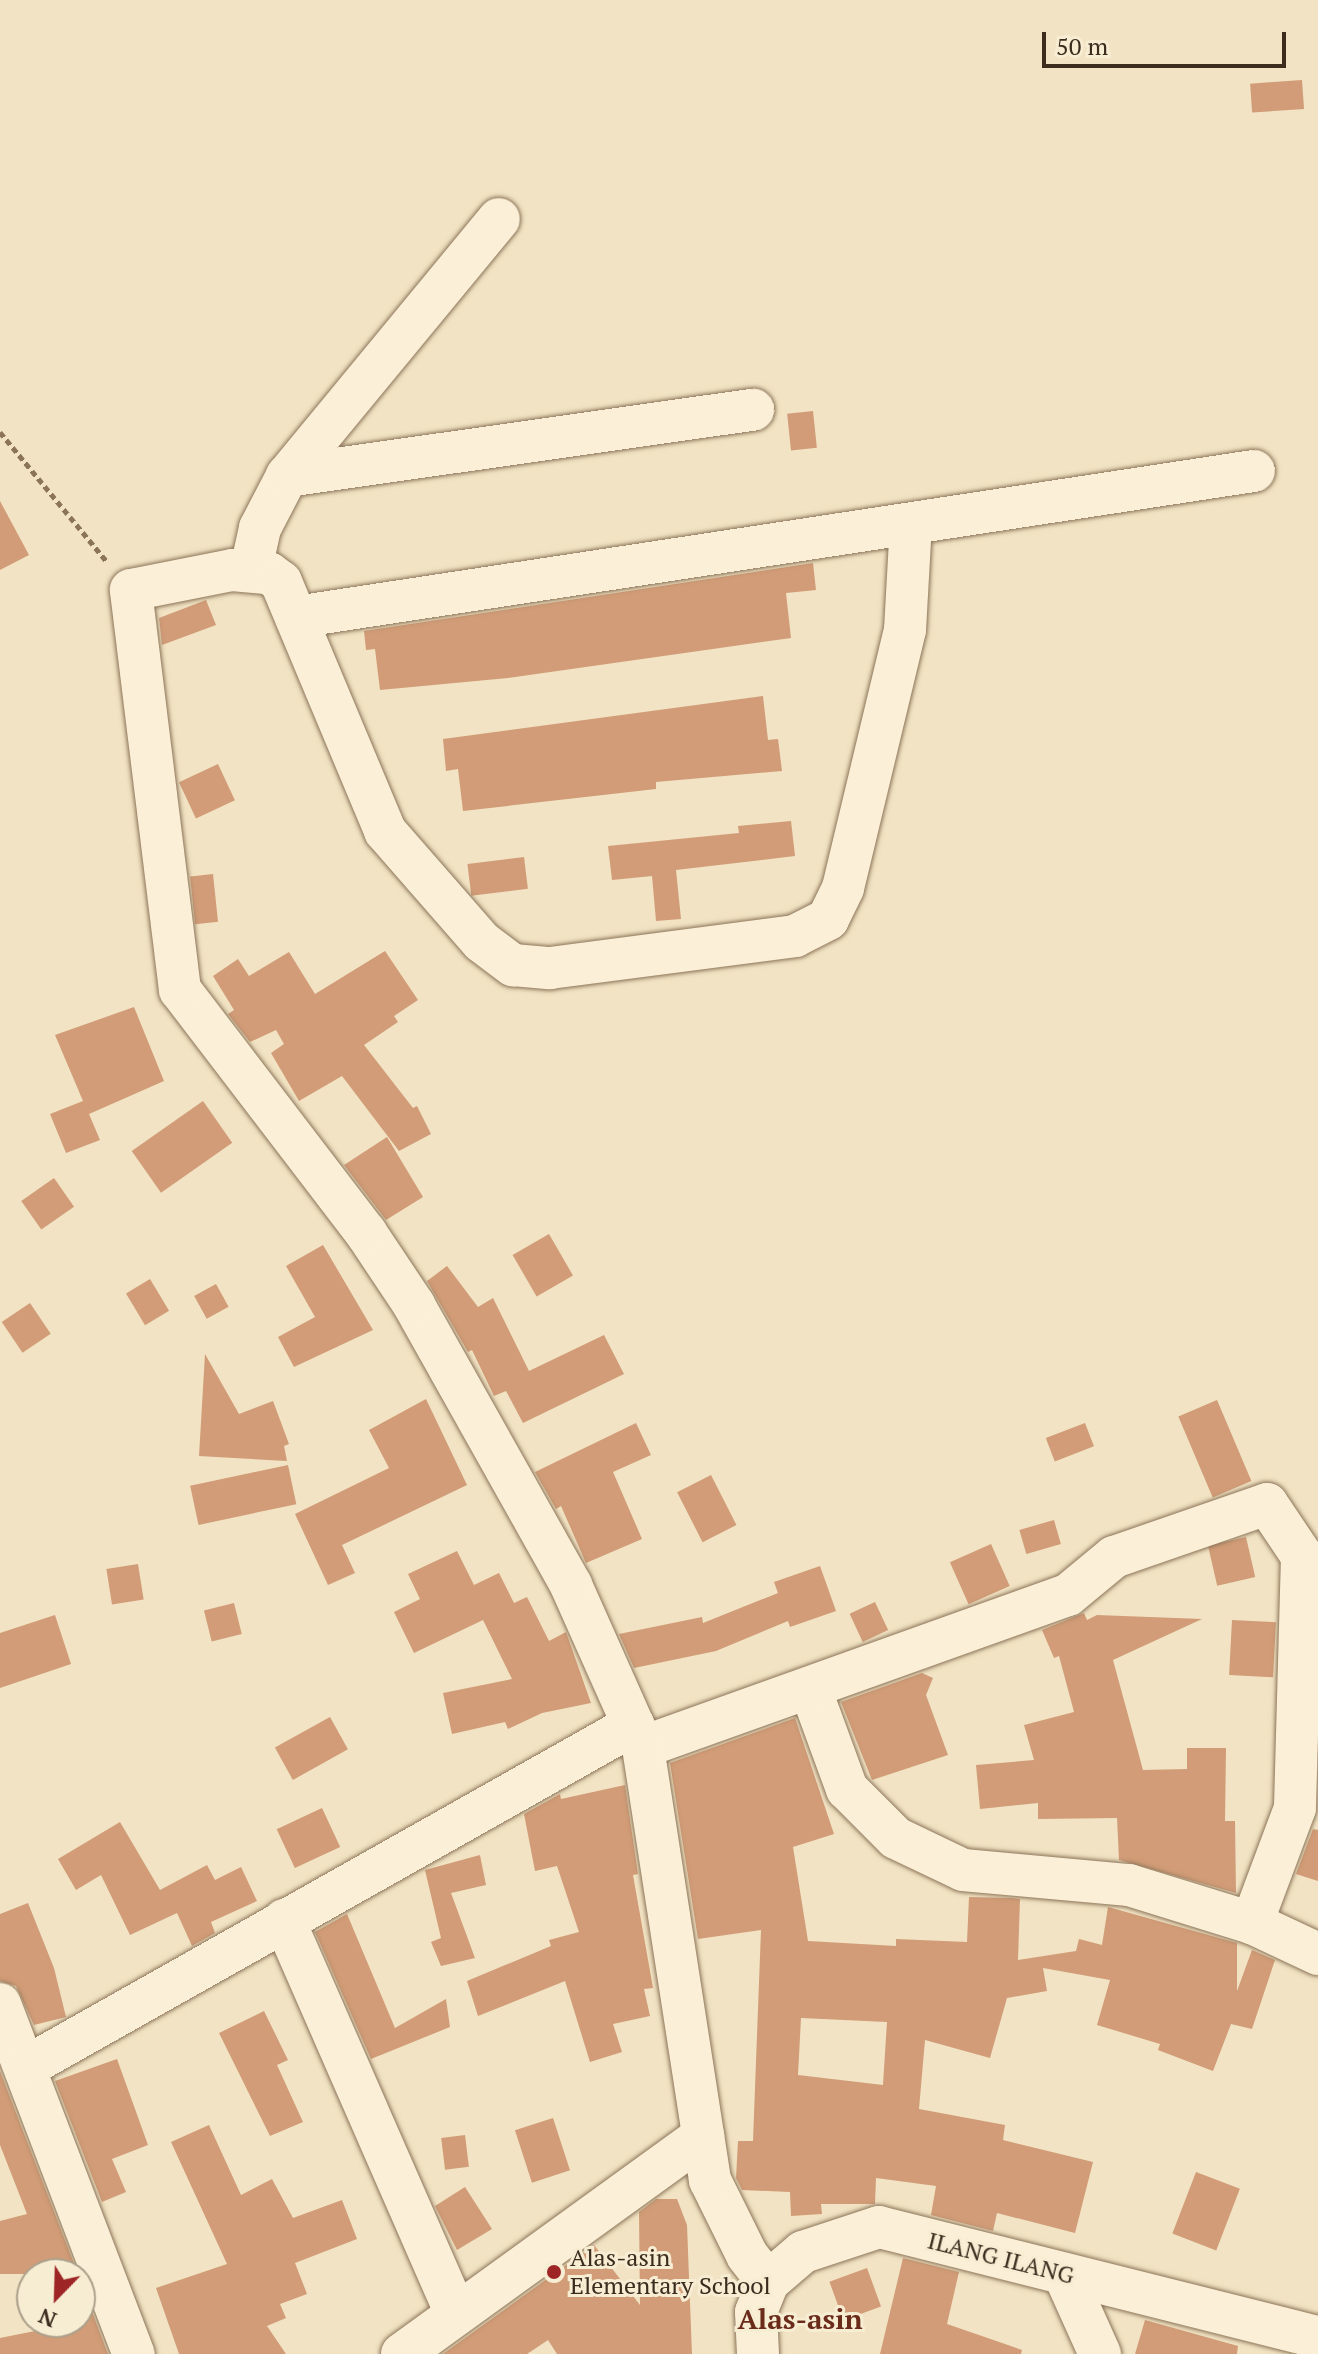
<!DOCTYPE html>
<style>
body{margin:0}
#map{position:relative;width:1318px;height:2354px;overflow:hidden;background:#f1e3c3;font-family:"PT Serif",serif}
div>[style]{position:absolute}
.building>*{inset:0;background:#d19c77;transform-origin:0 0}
.path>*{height:5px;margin-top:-2.5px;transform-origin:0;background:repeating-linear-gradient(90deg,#8c7459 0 6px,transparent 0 10px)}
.roads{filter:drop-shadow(0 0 2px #8c7459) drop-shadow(0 0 2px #8c7459)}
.minor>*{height:42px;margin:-21px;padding:0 21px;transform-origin:21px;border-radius:21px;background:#fbf0d7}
.dots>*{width:22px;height:22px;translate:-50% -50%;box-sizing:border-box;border:4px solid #f7edd3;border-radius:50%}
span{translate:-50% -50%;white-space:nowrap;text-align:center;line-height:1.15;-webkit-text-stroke:6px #f7edd3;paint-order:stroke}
.poi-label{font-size:24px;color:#3b2c1e}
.left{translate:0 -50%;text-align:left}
.street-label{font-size:24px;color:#3b2c1e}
.quarter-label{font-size:28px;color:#6a2b1a;font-weight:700}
.north{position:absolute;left:16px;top:2258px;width:80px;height:80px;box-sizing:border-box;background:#f7edd3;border:2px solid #aca08b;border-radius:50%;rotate:203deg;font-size:22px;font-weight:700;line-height:32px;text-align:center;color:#3b2c1e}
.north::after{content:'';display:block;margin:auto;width:28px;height:36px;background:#9e2526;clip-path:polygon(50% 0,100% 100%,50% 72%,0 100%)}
.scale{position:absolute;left:1042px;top:32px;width:244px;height:36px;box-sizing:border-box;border:4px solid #3b2c1e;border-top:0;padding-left:10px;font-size:24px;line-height:28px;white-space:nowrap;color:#3b2c1e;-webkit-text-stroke:6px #f7edd3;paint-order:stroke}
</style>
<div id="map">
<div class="building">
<i style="left:1302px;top:80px;width:29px;height:52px;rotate:86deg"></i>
<i style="left:813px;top:411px;width:37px;height:26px;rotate:84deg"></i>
<i style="clip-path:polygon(0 501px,29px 555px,0 570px)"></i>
<i style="clip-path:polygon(813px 563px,816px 590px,786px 593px,791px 638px,508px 678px,380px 690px,375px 649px,366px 650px,364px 631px)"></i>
<i style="clip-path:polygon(206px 600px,216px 625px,162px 645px,159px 618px)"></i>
<i style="clip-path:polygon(763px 696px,768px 740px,778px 739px,782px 771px,656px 782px,656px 789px,463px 811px,458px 769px,446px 771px,443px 739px)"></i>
<i style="left:218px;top:764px;width:40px;height:43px;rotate:65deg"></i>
<i style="clip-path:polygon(791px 821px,795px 856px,676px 870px,681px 919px,656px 921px,652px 876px,612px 880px,608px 846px,739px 833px,738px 826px)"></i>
<i style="left:524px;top:857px;width:32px;height:57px;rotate:83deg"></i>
<i style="left:213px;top:874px;width:48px;height:23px;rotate:84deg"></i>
<i style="clip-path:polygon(385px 951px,418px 1000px,394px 1016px,398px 1022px,364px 1045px,413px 1108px,417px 1106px,431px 1134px,399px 1151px,342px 1076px,299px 1101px,271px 1053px,284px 1044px,276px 1030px,250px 1042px,228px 1014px,234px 1010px,213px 976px,238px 959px,249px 976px,289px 952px,315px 994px)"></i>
<i style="clip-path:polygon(134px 1007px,164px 1081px,89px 1114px,100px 1140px,66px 1153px,50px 1114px,83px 1101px,55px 1035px)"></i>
<i style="left:203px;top:1101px;width:51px;height:87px;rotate:55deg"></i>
<i style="clip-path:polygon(387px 1137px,423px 1197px,386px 1220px,344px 1165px)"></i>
<i style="left:54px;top:1178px;width:35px;height:40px;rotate:55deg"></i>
<i style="left:549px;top:1234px;width:48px;height:42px;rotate:60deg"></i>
<i style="clip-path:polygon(323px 1245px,373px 1330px,294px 1367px,278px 1337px,315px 1317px,286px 1266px)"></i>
<i style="clip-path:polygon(447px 1266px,478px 1307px,493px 1298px,529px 1371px,604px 1335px,624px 1374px,523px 1423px,506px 1391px,494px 1396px,472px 1350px,468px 1352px,427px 1281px)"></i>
<i style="left:150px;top:1279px;width:37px;height:28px;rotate:59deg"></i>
<i style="left:216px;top:1284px;width:26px;height:25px;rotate:61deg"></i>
<i style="left:30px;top:1303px;width:37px;height:34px;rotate:56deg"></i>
<i style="clip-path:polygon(205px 1354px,239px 1414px,273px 1401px,289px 1444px,284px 1446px,287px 1461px,199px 1456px)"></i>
<i style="clip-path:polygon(426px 1399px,467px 1485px,342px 1545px,355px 1573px,328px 1585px,295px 1514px,389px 1468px,369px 1430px)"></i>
<i style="left:1217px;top:1400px;width:88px;height:42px;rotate:67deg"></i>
<i style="clip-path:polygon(636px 1423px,651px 1455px,613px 1472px,642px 1539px,586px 1563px,561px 1506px,556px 1509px,535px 1472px)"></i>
<i style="left:1085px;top:1423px;width:25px;height:42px;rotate:69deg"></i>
<i style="left:288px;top:1465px;width:40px;height:100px;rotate:78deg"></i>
<i style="left:711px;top:1475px;width:56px;height:38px;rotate:63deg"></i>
<i style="left:1054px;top:1520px;width:25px;height:36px;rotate:74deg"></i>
<i style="left:1246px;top:1537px;width:41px;height:39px;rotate:77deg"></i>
<i style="left:991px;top:1544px;width:46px;height:45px;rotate:66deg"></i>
<i style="clip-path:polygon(457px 1551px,474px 1585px,499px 1573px,514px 1603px,527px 1597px,549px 1641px,566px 1632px,591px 1703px,542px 1713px,508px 1729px,505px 1722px,452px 1734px,443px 1693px,512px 1679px,483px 1620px,414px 1653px,394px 1612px,420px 1599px,408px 1574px)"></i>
<i style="left:138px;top:1564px;width:36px;height:32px;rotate:81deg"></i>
<i style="clip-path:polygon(820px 1566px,836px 1611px,790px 1627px,788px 1621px,716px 1651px,634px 1668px,619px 1634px,702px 1617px,703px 1623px,778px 1593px,774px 1582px)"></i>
<i style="left:875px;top:1602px;width:31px;height:28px;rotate:65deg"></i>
<i style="left:234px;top:1603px;width:32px;height:31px;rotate:76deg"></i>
<i style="clip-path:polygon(1084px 1613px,1087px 1620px,1097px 1615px,1202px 1619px,1113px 1660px,1143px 1770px,1187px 1769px,1187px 1748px,1226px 1748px,1225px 1821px,1235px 1821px,1236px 1893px,1119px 1860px,1117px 1818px,1038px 1819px,1038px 1803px,980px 1809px,976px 1765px,1034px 1760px,1024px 1725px,1074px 1712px,1059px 1656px,1054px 1658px,1042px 1630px)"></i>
<i style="clip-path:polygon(55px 1615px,71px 1664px,0 1688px,0 1633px)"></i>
<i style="left:1232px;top:1620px;width:44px;height:55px;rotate:3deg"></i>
<i style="clip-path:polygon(922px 1673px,933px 1678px,926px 1695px,948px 1755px,872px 1780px,841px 1702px)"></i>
<i style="left:330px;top:1717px;width:37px;height:63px;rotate:61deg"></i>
<i style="clip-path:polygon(evenodd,795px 1718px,834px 1834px,793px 1847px,808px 1941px,896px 1946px,896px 1939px,967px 1942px,969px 1897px,1012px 1898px,1020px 1899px,1018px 1960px,1076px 1951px,1079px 1939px,1102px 1945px,1108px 1907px,1237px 1943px,1237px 1991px,1252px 1950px,1275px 1960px,1252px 2029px,1231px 2024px,1213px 2071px,1158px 2050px,1160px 2044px,1097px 2025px,1110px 1980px,1043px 1968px,1047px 1991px,1007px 1998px,990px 2058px,925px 2040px,919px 2109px,1005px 2125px,1003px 2140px,1093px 2162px,1075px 2233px,997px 2213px,993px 2231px,931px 2215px,936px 2186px,876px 2178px,875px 2204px,821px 2204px,822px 2214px,791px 2216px,790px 2192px,742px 2190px,736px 2178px,738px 2141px,753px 2141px,761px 1930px,698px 1939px,670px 1763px,795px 1718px,801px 2018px,887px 2022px,883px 2085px,798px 2075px,801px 2018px)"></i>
<i style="clip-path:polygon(625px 1785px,638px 1874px,633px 1875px,653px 1988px,644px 1989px,650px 2016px,613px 2024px,622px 2052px,590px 2062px,565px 1981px,478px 2016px,467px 1981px,551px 1946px,549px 1940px,579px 1932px,557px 1866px,535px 1871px,524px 1814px,560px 1794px,561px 1799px)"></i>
<i style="left:322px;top:1808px;width:43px;height:50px;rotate:65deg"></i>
<i style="clip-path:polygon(120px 1822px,160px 1890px,207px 1865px,215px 1880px,241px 1867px,257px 1901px,211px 1922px,215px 1933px,192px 1946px,177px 1913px,130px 1935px,101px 1875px,76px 1890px,58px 1859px)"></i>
<i style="clip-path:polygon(1313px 1829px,1318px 1830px,1318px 1881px,1296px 1874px)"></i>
<i style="clip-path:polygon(480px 1855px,486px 1885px,451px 1893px,475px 1958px,441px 1966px,431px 1942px,441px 1938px,425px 1870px)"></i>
<i style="clip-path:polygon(28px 1903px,54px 1968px,66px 2017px,34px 2025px,16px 1986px,0 1981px,0 1914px)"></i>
<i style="clip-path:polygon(347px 1914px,395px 2028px,446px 1999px,450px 2027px,371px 2059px,315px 1932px)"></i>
<i style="clip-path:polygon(264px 2011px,288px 2060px,277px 2065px,303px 2122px,270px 2136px,219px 2033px)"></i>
<i style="clip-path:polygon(117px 2059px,148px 2145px,112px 2159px,126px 2192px,102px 2202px,55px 2081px)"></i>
<i style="clip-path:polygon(0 2071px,78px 2274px,0 2274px,0 2221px,27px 2214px,0 2145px)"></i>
<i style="left:553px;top:2118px;width:55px;height:40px;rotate:72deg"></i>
<i style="clip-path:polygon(209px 2125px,241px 2195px,272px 2179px,293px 2218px,342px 2200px,357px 2239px,295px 2263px,307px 2294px,280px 2304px,286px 2318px,267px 2326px,286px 2354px,179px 2354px,156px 2288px,227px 2264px,171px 2142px)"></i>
<i style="left:465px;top:2135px;width:32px;height:24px;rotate:83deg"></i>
<i style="left:1196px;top:2172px;width:47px;height:66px;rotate:21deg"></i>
<i style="clip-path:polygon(465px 2187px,492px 2229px,457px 2250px,435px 2206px)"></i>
<i style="clip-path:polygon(656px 2199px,677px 2199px,687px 2225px,692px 2354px,557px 2354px,548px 2340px,527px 2354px,443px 2354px,594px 2245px,640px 2305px,639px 2212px)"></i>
<i style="clip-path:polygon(903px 2258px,959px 2272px,947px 2324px,1022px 2350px,1021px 2354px,880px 2354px)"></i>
<i style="left:867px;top:2268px;width:41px;height:40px;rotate:70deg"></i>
<i style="clip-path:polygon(80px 2280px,108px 2354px,0 2354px,0 2338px,80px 2322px)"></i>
<i style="clip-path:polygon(1145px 2320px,1238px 2346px,1237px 2354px,1135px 2354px)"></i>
</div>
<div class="path">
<i style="left:0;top:432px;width:168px;rotate:50.5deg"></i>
</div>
<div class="roads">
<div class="minor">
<i style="left:287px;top:476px;width:471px;rotate:-8.1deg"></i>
<i style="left:251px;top:569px;width:42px;rotate:-77.6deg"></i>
<i style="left:260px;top:528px;width:59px;rotate:-62.6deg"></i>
<i style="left:287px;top:476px;width:333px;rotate:-50.5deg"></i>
<i style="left:296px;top:617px;width:969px;rotate:-8.67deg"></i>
<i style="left:810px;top:1688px;width:108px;rotate:69.9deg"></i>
<i style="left:847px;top:1789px;width:69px;rotate:45deg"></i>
<i style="left:896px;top:1838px;width:74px;rotate:25.5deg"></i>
<i style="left:963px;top:1870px;width:167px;rotate:5.2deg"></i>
<i style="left:1129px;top:1885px;width:129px;rotate:17.2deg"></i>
<i style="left:643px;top:1747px;width:451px;rotate:-19.7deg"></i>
<i style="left:1068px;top:1595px;width:60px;rotate:-39.6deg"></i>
<i style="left:1114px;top:1557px;width:162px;rotate:-19.1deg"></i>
<i style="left:1267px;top:1504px;width:63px;rotate:56.1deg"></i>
<i style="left:1302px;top:1556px;width:252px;rotate:91.6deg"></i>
<i style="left:1295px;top:1808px;width:123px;rotate:110.5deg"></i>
<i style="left:1252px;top:1923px;width:73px;rotate:25.2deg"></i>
<i style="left:284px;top:1920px;width:430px;rotate:66.4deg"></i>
<i style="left:0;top:2004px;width:375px;rotate:69.1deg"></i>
<i style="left:26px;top:2067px;width:697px;rotate:-29.4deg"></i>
<i style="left:1064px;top:2274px;width:88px;rotate:65.8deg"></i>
<i style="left:768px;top:2282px;width:34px;rotate:-128deg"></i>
<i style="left:747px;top:2255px;width:84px;rotate:-116.3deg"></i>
<i style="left:710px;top:2180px;width:438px;rotate:-98.8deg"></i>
<i style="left:643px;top:1747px;width:177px;rotate:-114deg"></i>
<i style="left:571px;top:1585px;width:321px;rotate:-119.3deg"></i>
<i style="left:414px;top:1305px;width:87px;rotate:-123.7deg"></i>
<i style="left:366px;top:1233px;width:306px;rotate:-127.4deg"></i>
<i style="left:180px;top:990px;width:403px;rotate:-97deg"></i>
<i style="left:131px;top:590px;width:103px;rotate:-11.2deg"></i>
<i style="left:232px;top:570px;width:37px;rotate:5deg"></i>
<i style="left:269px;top:573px;width:15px;rotate:37deg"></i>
<i style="left:281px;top:582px;width:270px;rotate:67.3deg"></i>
<i style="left:385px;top:831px;width:147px;rotate:48.9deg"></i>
<i style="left:482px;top:942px;width:39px;rotate:37deg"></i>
<i style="left:513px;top:965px;width:37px;rotate:5deg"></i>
<i style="left:550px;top:968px;width:247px;rotate:-7.4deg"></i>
<i style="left:795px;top:936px;width:37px;rotate:-27deg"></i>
<i style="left:828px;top:919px;width:34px;rotate:-64deg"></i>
<i style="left:843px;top:888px;width:265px;rotate:-76.5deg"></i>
<i style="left:905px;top:630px;width:106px;rotate:-86.8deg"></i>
<i style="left:402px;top:2354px;width:372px;rotate:-35.9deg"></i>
<i style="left:758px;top:2354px;width:42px;rotate:-92.7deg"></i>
<i style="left:756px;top:2312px;width:32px;rotate:-68deg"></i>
<i style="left:768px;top:2282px;width:46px;rotate:-40.6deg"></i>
<i style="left:803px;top:2252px;width:80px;rotate:-18.2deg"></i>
<i style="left:879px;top:2227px;width:453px;rotate:14.1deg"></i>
</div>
</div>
<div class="dots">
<i style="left:554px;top:2272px;background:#9e2526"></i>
</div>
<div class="poi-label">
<span class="left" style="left:570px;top:2272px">Alas-asin<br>Elementary School</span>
</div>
<div class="street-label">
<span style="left:1001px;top:2258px;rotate:14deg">ILANG ILANG</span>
</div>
<div class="quarter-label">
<span style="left:800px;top:2319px">Alas-asin</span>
</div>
<div class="north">N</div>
<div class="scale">50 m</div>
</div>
